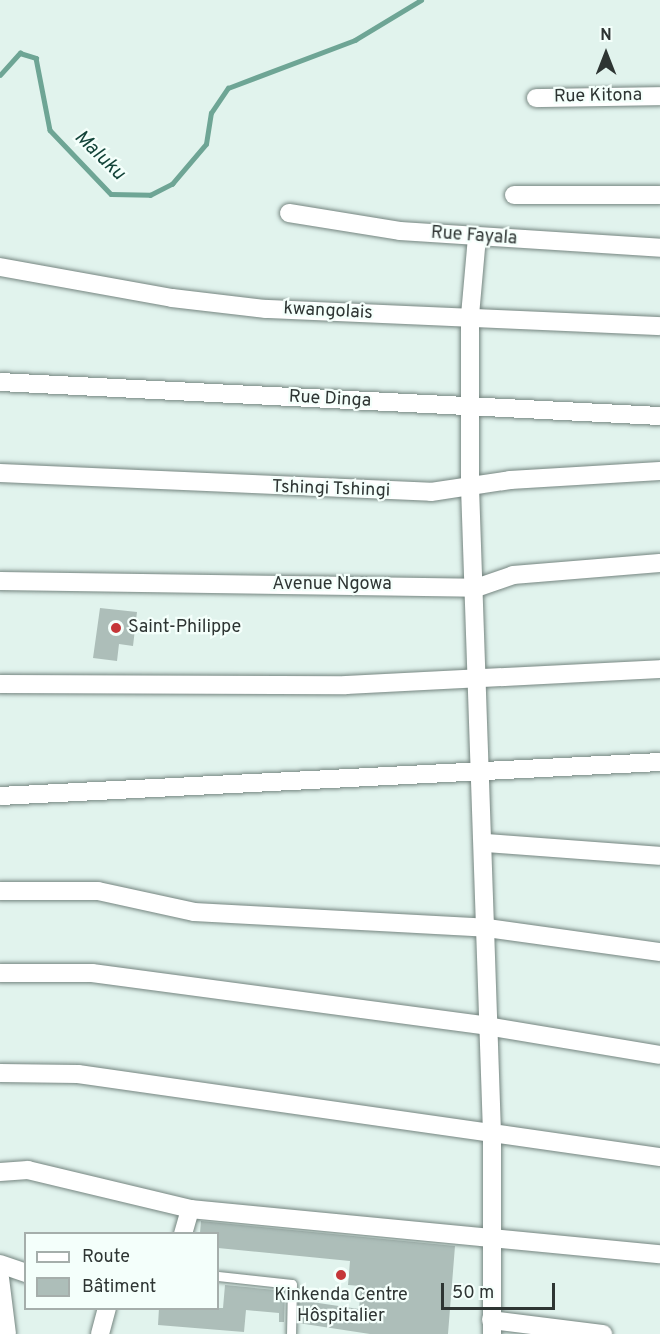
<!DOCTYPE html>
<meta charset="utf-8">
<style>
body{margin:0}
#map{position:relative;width:660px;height:1334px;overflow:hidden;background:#e1f3ed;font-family:Overpass,sans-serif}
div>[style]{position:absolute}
.stream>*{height:4.5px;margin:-2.25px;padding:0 2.25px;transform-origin:2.25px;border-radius:2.25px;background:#6ea595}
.building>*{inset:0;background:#adbeb9}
.roads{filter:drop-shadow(0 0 2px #758580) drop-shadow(0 0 2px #758580)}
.service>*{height:9px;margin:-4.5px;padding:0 4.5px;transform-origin:4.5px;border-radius:4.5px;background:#fff}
.minor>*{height:18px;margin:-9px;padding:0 9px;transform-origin:9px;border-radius:9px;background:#fff}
.dots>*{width:16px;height:16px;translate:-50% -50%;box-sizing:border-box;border:3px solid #f4fffb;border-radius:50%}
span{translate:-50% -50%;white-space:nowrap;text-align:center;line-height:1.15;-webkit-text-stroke:4.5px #f4fffb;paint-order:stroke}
.street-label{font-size:18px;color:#2e3533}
.poi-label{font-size:18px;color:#2e3533}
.left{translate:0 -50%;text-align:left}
.water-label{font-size:20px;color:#134439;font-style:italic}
.legend{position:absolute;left:24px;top:1232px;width:195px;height:78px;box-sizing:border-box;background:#f4fffb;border:2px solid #a5aeab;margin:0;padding:8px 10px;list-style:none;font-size:18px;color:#2e3533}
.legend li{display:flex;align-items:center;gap:12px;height:30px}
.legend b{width:30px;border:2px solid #a5aeab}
.north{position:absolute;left:576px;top:24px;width:60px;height:60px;-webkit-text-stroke:4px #f4fffb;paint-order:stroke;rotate:0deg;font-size:16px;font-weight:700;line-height:24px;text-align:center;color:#2e3533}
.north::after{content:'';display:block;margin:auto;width:21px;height:27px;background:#2e3533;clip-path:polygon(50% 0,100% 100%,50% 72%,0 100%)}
.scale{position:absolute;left:441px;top:1283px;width:114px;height:27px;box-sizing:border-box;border:3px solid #2e3533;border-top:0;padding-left:8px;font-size:18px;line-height:21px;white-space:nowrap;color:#2e3533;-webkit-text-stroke:4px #f4fffb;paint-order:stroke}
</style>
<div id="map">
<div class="stream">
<i style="left:0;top:75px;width:30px;rotate:-48deg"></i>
<i style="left:20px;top:53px;width:17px;rotate:17deg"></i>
<i style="left:36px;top:58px;width:73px;rotate:79deg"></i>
<i style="left:50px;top:130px;width:88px;rotate:46.4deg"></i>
<i style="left:111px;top:194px;width:39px;rotate:1deg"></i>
<i style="left:150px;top:195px;width:25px;rotate:-27deg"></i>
<i style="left:172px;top:184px;width:52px;rotate:-49.6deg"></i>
<i style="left:206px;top:144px;width:31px;rotate:-81deg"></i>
<i style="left:211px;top:113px;width:30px;rotate:-56deg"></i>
<i style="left:228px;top:88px;width:136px;rotate:-20.7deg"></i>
<i style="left:355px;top:40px;width:77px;rotate:-31.2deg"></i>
</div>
<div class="building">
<i style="clip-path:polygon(100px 608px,137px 612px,133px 646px,119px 644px,117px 661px,93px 658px)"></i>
<i style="clip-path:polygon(201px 1221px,455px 1246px,448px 1334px,370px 1334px,298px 1323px,298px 1300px,359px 1309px,361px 1286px,348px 1285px,350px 1261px,218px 1248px,218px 1233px,200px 1233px)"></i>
<i style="clip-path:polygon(225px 1285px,285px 1291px,284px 1322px,279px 1322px,279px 1313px,246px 1310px,244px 1332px,158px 1325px,159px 1308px,223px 1308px)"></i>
</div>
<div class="roads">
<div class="service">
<i style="left:218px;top:1276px;width:74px;rotate:6.2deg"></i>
<i style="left:292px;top:1284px;width:50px;rotate:91.1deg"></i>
</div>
<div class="minor">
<i style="left:536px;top:98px;width:124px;rotate:-0.9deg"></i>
<i style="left:514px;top:195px;width:146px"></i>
<i style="left:289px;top:213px;width:112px;rotate:9.2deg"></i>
<i style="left:400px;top:231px;width:261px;rotate:3.7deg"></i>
<i style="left:477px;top:237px;width:78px;rotate:95.1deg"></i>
<i style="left:470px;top:315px;width:172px;rotate:90deg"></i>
<i style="left:470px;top:487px;width:647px;rotate:88.05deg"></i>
<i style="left:492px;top:1134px;width:200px;rotate:90deg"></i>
<i style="left:0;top:267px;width:175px;rotate:10.2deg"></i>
<i style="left:172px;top:298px;width:95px;rotate:6.7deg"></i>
<i style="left:266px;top:309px;width:394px;rotate:2.5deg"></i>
<i style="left:0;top:382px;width:661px;rotate:2.95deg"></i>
<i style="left:0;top:473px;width:431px;rotate:2.5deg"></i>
<i style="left:431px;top:492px;width:80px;rotate:-8.6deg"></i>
<i style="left:510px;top:480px;width:150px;rotate:-3.4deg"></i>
<i style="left:0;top:581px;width:476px;rotate:0.8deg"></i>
<i style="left:476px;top:588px;width:39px;rotate:-19deg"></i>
<i style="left:513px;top:575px;width:147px;rotate:-4.7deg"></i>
<i style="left:0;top:684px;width:346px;rotate:0.2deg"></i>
<i style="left:346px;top:685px;width:314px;rotate:-2.9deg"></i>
<i style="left:0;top:796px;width:661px;rotate:-2.95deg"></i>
<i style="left:485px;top:843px;width:175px;rotate:4.2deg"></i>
<i style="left:0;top:891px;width:98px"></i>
<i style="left:98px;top:891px;width:98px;rotate:12.3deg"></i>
<i style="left:194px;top:912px;width:293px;rotate:3.1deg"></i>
<i style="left:487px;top:928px;width:175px;rotate:7.9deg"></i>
<i style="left:0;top:973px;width:92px"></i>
<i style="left:92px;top:973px;width:399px;rotate:7.6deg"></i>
<i style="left:487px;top:1026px;width:175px;rotate:9.5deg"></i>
<i style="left:0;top:1073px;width:78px;rotate:0.7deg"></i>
<i style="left:78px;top:1074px;width:588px;rotate:8.12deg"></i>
<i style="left:0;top:1172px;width:28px;rotate:-4deg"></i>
<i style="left:28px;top:1170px;width:167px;rotate:13.5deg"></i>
<i style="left:190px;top:1209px;width:472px;rotate:5.5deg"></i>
<i style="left:183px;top:1234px;width:26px;rotate:-74deg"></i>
<i style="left:0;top:1264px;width:28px;rotate:19deg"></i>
<i style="left:0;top:1278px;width:56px;rotate:82.9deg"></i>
<i style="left:491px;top:1320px;width:113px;rotate:7.1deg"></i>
<i style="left:100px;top:1334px;width:27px;rotate:-75deg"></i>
</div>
</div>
<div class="dots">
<i style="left:116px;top:628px;background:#c53638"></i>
<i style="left:341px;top:1275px;background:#c53638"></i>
</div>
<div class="street-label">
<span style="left:598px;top:97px;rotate:-1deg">Rue Kitona</span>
<span style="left:474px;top:237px;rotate:4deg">Rue Fayala</span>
<span style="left:328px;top:312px;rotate:3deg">kwangolais</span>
<span style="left:330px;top:400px;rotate:3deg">Rue Dinga</span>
<span style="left:331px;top:490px;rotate:2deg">Tshingi Tshingi</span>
<span style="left:332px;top:585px">Avenue Ngowa</span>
</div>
<div class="poi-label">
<span class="left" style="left:128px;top:628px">Saint-Philippe</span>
<span style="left:341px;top:1307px">Kinkenda Centre<br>Hôspitalier</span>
</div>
<div class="water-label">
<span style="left:99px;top:156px;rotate:44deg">Maluku</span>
</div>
<ul class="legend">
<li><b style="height:8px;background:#fff"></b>Route</li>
<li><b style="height:16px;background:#adbeb9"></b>Bâtiment</li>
</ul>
<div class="north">N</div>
<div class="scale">50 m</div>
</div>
